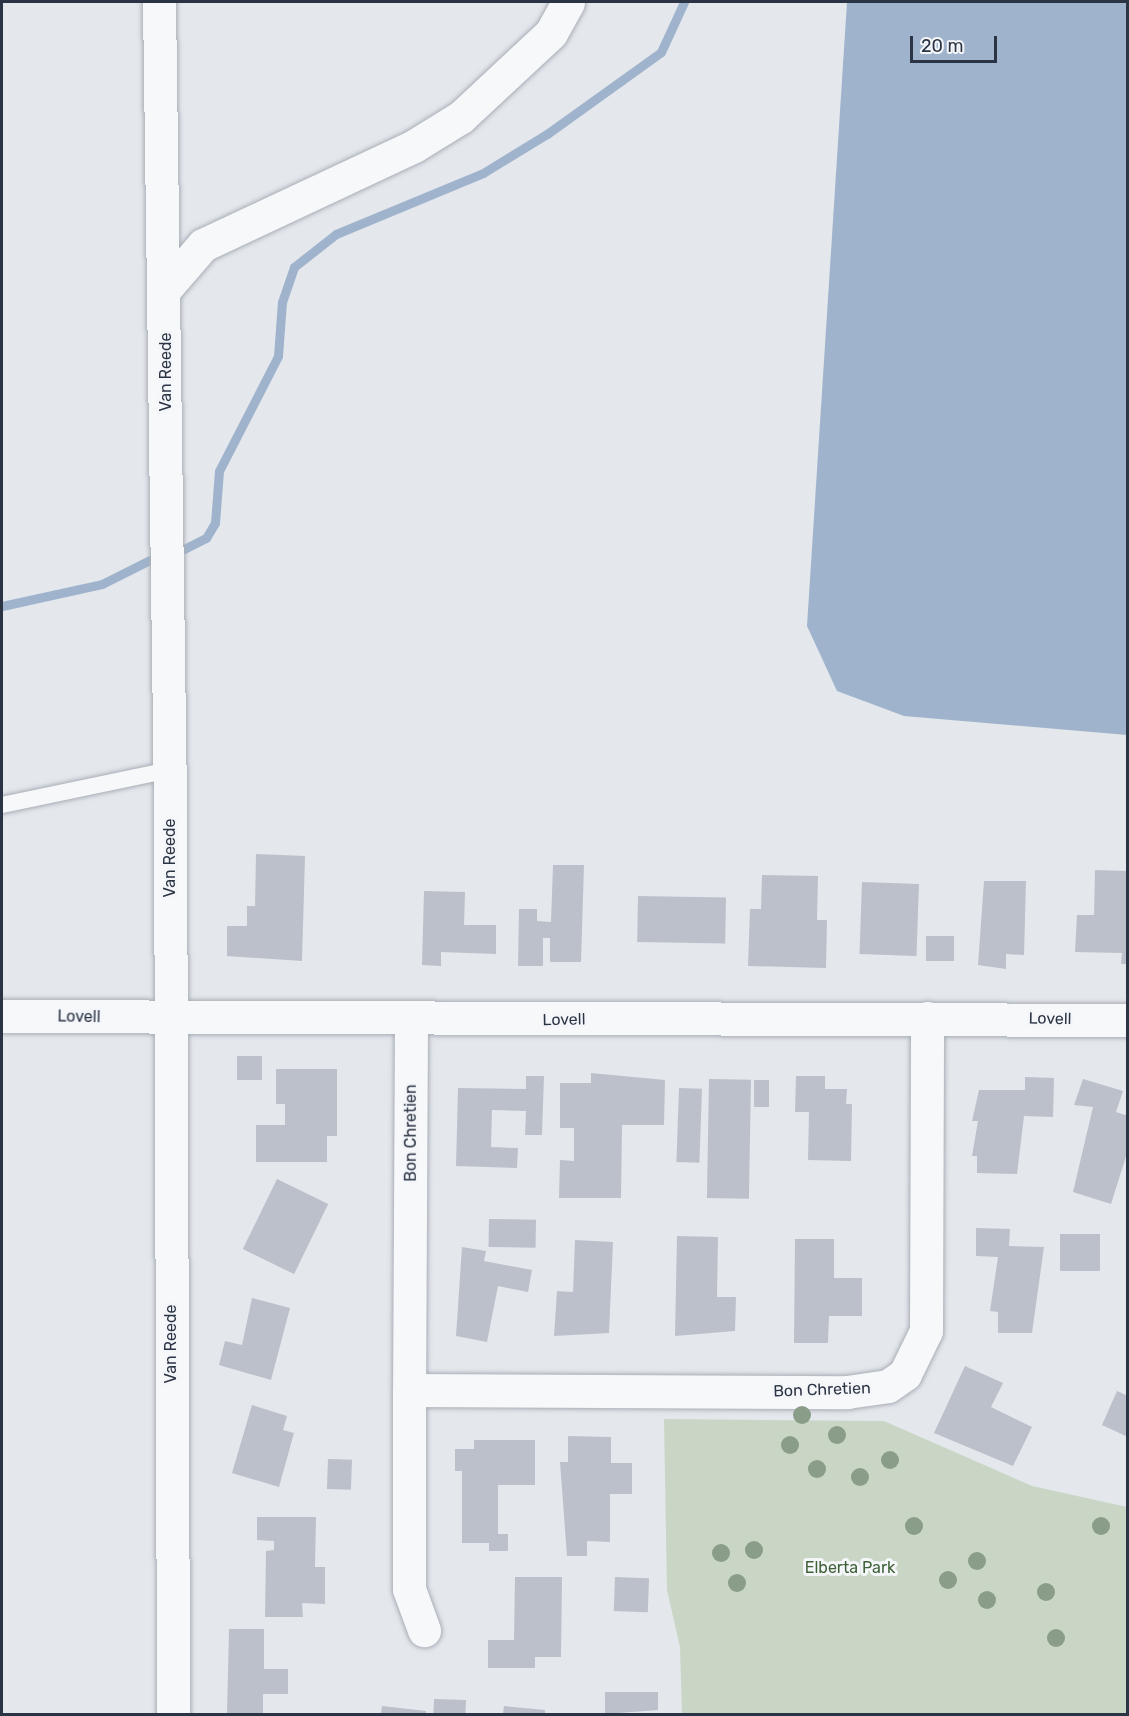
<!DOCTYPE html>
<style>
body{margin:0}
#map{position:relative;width:1129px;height:1716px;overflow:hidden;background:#e4e7ec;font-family:Rubik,sans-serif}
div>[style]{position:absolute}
.green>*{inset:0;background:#c9d6c5}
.water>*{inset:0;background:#9fb4cc}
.stream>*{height:9px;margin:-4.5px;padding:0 4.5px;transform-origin:4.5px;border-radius:4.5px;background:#9fb4cc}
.building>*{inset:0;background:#bbc0ca;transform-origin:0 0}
.roads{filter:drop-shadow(0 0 2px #a9aeb7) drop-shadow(0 0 2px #a9aeb7)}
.lane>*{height:16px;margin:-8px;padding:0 8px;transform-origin:8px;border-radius:8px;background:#f7f8fa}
.street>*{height:33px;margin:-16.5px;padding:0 16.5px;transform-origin:16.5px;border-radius:16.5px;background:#f7f8fa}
.trees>*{width:18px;height:18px;margin:-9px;border-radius:50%;background:#899d89}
span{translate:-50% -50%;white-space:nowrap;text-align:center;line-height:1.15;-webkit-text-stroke:6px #f4f6f9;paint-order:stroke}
.street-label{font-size:16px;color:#2b3445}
.park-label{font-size:16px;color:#3f6138}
.frame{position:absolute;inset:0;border:3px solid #2b3445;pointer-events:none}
.scale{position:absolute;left:910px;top:36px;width:87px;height:27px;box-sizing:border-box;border:3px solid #2b3445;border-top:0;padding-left:8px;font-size:18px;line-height:21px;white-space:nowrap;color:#2b3445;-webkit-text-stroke:4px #f4f6f9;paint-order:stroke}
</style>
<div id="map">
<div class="green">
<i style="clip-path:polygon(664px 1419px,884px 1421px,1032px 1486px,1127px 1507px,1127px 1714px,682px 1714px,680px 1647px,667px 1590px)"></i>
</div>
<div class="water">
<i style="clip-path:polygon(847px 2px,1127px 2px,1127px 735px,904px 716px,837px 691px,807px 626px)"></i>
</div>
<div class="stream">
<i style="left:184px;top:549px;width:25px;rotate:-27deg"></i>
<i style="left:206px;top:538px;width:17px;rotate:-59deg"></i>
<i style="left:215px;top:523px;width:52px;rotate:-85.6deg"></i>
<i style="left:219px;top:471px;width:129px;rotate:-62.8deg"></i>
<i style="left:278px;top:356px;width:54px;rotate:-85.8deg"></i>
<i style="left:282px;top:302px;width:37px;rotate:-71deg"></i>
<i style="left:294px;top:267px;width:53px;rotate:-38.2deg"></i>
<i style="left:336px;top:234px;width:159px;rotate:-22.5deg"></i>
<i style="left:483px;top:173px;width:75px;rotate:-31.4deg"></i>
<i style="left:547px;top:134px;width:140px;rotate:-35.7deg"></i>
<i style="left:661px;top:52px;width:55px;rotate:-65.3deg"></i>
<i style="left:2px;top:606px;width:102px;rotate:-12.4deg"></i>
<i style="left:102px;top:584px;width:54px;rotate:-26.6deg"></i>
</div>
<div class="building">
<i style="clip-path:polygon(256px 854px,305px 856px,302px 961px,227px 956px,227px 926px,247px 926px,247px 906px,255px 906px)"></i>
<i style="clip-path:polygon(553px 865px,584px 865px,581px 962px,550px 962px,550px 938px,543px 938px,543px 966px,518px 966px,519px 909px,537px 909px,537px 921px,551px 922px)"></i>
<i style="clip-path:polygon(1095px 870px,1127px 871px,1128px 964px,1121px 964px,1122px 953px,1075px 952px,1077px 915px,1094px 915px)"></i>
<i style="clip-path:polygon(762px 875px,818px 876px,817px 920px,827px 920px,826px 968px,748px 966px,750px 909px,761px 909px)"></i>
<i style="clip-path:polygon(984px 881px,1026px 881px,1024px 955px,1006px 954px,1006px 969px,978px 965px)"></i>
<i style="left:862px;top:882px;width:57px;height:72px;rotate:2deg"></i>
<i style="clip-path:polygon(424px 891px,465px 892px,464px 925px,496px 925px,496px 954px,441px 952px,441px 966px,422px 965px)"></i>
<i style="left:638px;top:896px;width:88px;height:46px;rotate:1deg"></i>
<i style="left:926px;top:936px;width:28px;height:25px"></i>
<i style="left:237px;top:1056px;width:25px;height:24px"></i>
<i style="clip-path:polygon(276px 1069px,337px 1069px,337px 1136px,327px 1136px,327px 1162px,256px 1162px,256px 1125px,285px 1125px,285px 1104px,276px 1104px)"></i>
<i style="clip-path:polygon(591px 1073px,665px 1080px,664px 1125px,622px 1125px,621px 1198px,559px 1198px,560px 1160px,574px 1161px,574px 1128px,560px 1128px,560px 1083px,591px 1083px)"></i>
<i style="clip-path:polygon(526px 1076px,544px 1076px,542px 1135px,525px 1135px,526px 1111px,492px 1110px,491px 1147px,518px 1148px,517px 1168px,456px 1166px,458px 1088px,526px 1089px)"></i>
<i style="clip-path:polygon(796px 1076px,825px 1076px,825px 1089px,847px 1089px,846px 1104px,852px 1104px,851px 1161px,808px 1160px,809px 1112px,795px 1112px)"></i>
<i style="clip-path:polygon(1025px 1077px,1054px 1078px,1053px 1117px,1024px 1116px,1017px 1174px,977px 1173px,977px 1156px,972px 1156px,978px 1121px,972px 1121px,979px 1090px,1025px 1090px)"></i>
<i style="left:709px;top:1079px;width:42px;height:119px;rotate:1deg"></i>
<i style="clip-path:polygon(1083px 1079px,1123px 1091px,1116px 1112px,1125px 1115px,1128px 1111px,1128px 1150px,1111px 1204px,1073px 1192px,1093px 1107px,1074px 1105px)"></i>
<i style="left:754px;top:1080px;width:15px;height:27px"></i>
<i style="left:679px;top:1088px;width:23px;height:74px;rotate:2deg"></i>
<i style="left:277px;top:1179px;width:57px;height:78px;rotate:26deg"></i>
<i style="left:489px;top:1219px;width:47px;height:28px;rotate:1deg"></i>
<i style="clip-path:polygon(976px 1228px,1010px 1229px,1009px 1246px,1044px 1247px,1032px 1333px,998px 1333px,998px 1312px,990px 1311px,998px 1257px,976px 1256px)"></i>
<i style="left:1060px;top:1234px;width:40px;height:37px"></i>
<i style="clip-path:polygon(677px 1236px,718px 1237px,717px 1297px,736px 1297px,735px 1331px,675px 1336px)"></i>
<i style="clip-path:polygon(795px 1239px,834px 1239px,834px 1278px,862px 1278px,862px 1316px,829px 1316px,828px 1343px,794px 1343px)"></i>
<i style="clip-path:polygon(575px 1240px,613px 1242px,609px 1333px,554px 1336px,557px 1291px,573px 1292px)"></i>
<i style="clip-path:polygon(462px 1247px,486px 1251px,484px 1261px,532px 1270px,528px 1292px,498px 1286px,487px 1342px,456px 1336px)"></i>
<i style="clip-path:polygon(252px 1298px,290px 1308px,271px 1380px,219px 1365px,225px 1341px,242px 1345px)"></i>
<i style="clip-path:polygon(965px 1366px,1003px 1383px,991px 1407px,1032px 1427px,1013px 1466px,934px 1433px)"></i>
<i style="clip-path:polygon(1117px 1391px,1128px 1396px,1128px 1437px,1102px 1425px)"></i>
<i style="clip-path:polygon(252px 1405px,287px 1416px,283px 1430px,294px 1433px,279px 1487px,232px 1473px)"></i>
<i style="clip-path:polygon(568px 1436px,611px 1437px,611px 1463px,632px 1463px,632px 1494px,610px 1494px,610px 1542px,587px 1541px,587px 1556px,567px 1556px,560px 1462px,568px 1462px)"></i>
<i style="clip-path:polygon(474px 1440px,535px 1440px,535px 1485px,498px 1485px,498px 1534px,508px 1534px,508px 1551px,489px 1551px,489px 1543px,462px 1543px,462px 1471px,455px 1471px,455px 1449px,474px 1449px)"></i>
<i style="left:328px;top:1459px;width:24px;height:30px;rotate:2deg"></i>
<i style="clip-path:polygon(257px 1517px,316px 1517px,315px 1567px,325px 1567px,325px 1604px,302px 1603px,303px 1617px,265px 1617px,266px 1551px,274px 1550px,274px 1541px,257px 1540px)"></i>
<i style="clip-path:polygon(515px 1577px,562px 1577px,561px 1657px,535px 1657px,535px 1668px,488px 1668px,488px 1640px,514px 1640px)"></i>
<i style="left:615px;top:1577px;width:34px;height:34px;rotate:2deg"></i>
<i style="clip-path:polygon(229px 1629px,264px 1629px,264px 1669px,288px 1669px,288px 1694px,263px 1694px,263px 1714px,227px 1714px)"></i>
<i style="clip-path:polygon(605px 1692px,658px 1692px,658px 1710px,605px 1714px)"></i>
<i style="left:434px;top:1699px;width:32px;height:15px;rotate:2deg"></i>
<i style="clip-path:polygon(382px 1706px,426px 1711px,426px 1714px,381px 1714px)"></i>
<i style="clip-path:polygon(504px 1706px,545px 1710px,545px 1714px,503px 1714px)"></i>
</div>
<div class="roads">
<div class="lane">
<i style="left:2px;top:805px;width:171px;rotate:-11.8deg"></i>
</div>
<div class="street">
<i style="left:159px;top:2px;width:798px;rotate:89.21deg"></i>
<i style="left:170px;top:800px;width:914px;rotate:89.81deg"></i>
<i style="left:165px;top:289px;width:58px;rotate:-49.2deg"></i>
<i style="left:203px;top:245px;width:233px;rotate:-25.1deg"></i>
<i style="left:414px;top:146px;width:55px;rotate:-31.7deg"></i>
<i style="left:461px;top:117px;width:123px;rotate:-43deg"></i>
<i style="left:551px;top:33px;width:35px;rotate:-61deg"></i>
<i style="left:2px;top:1016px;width:1126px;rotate:0.2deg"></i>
<i style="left:411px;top:1021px;width:369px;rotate:90.3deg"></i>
<i style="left:409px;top:1390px;width:438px;rotate:0.3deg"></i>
<i style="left:847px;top:1392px;width:41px;rotate:-8.3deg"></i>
<i style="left:888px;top:1386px;width:21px;rotate:-35deg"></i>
<i style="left:905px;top:1374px;width:48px;rotate:-64deg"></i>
<i style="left:926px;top:1331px;width:313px;rotate:-89.8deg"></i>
<i style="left:409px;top:1390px;width:199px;rotate:90deg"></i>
<i style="left:409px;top:1589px;width:44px;rotate:69.9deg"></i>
</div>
</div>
<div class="trees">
<i style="left:802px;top:1415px"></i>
<i style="left:837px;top:1435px"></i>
<i style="left:790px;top:1445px"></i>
<i style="left:890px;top:1460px"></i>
<i style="left:817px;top:1469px"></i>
<i style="left:860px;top:1477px"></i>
<i style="left:914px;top:1526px"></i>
<i style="left:1101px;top:1526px"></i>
<i style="left:754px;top:1550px"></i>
<i style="left:721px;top:1553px"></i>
<i style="left:977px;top:1561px"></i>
<i style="left:948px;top:1580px"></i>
<i style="left:737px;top:1583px"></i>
<i style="left:1046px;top:1592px"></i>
<i style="left:987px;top:1600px"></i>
<i style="left:1056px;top:1638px"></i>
</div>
<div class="street-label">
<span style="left:166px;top:372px;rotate:-90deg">Van Reede</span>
<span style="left:170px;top:858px;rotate:-90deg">Van Reede</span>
<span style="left:79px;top:1017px;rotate:1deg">Lovell</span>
<span style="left:1050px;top:1019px;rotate:1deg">Lovell</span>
<span style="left:564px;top:1020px;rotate:-1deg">Lovell</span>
<span style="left:411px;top:1133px;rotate:-90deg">Bon Chretien</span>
<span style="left:171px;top:1344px;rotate:-90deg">Van Reede</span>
<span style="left:822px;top:1390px;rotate:-2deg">Bon Chretien</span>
</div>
<div class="park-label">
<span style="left:850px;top:1568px">Elberta Park</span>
</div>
<div class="frame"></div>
<div class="scale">20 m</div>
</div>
